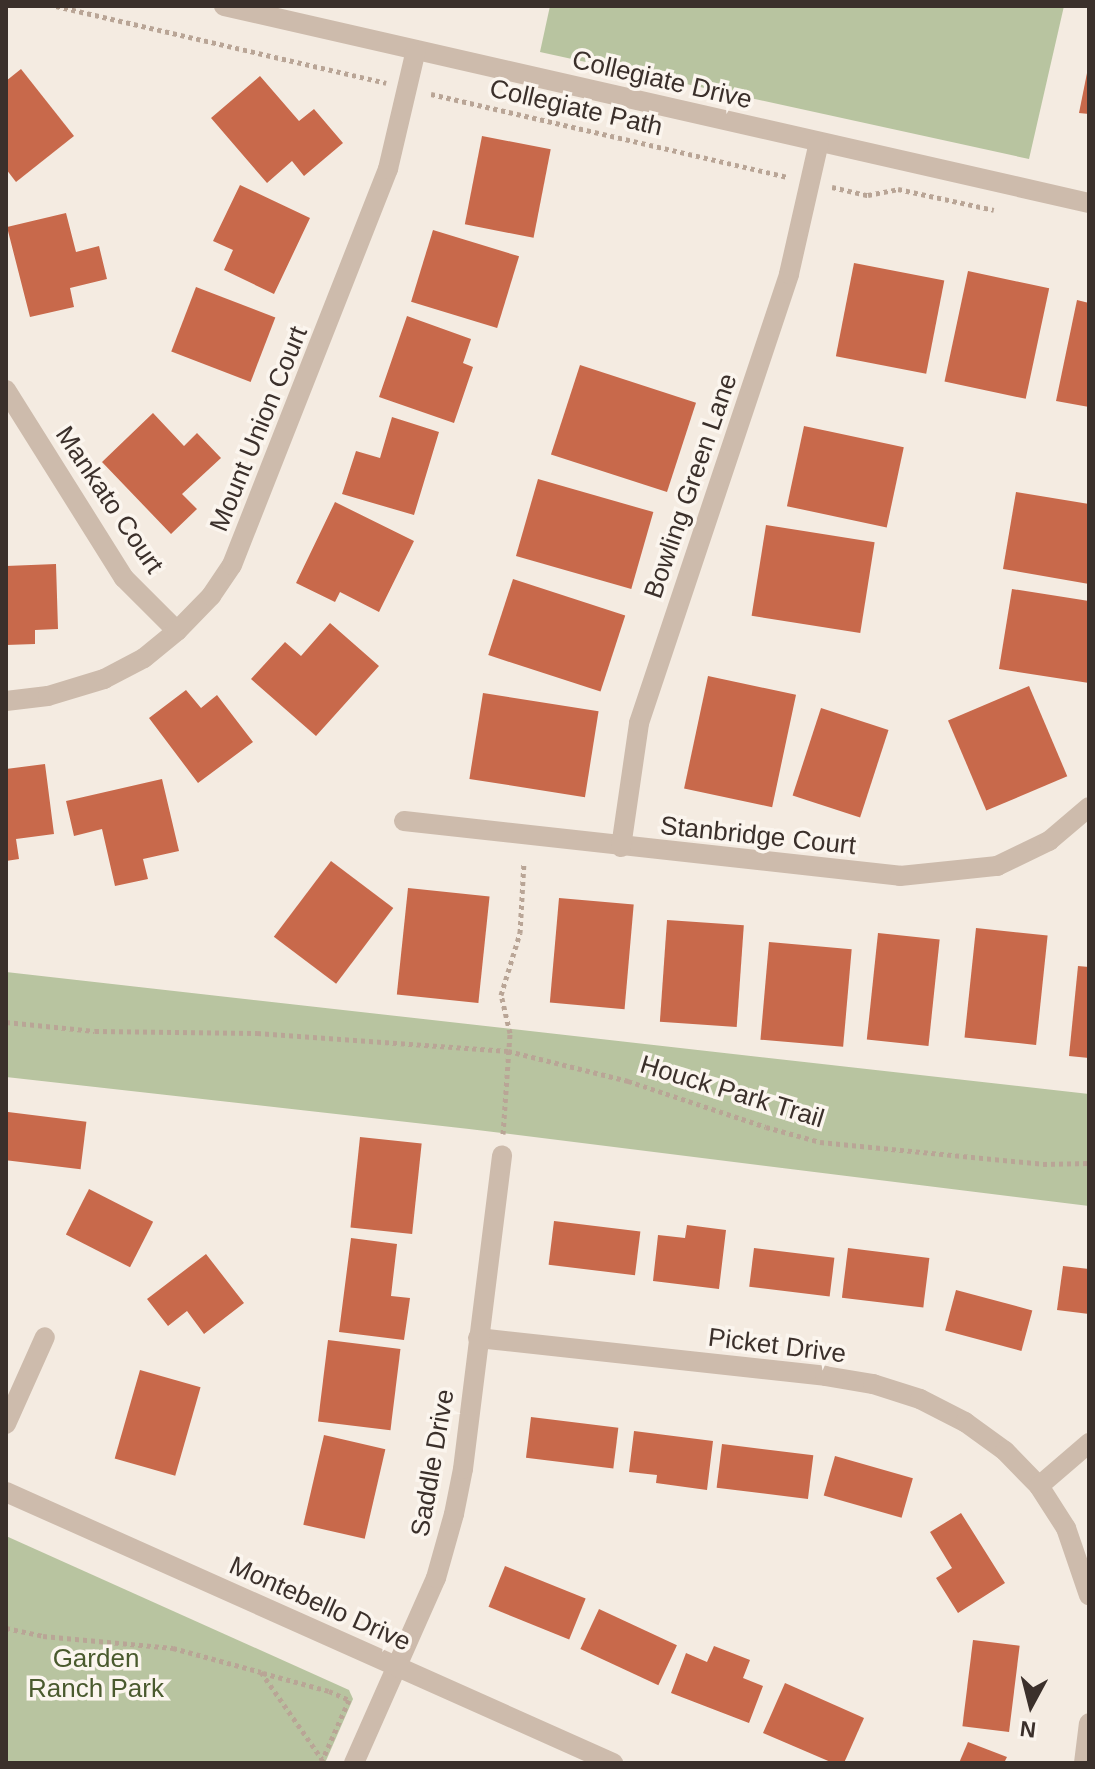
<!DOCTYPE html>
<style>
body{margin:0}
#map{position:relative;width:1095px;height:1769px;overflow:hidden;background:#f4ebe1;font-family:Helvetica,sans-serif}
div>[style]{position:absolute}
.green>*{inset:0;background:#b8c4a0}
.building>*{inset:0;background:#c8694b;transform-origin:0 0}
.path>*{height:5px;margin-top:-2.5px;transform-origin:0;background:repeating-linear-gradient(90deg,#b9a596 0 4px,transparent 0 8px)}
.minor>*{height:20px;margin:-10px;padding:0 10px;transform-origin:10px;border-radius:10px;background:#cdbbac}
.tertiary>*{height:20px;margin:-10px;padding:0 10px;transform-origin:10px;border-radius:10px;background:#cdbbac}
span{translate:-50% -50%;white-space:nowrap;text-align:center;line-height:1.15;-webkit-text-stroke:7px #fbf5ee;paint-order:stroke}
.street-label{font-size:26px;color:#3b302b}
.park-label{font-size:26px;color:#4a5a2e}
.frame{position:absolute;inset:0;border:8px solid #3b302b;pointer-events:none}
.north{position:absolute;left:991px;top:1665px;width:80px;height:80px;-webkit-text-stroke:6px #fbf5ee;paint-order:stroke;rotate:187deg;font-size:22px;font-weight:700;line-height:32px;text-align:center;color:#3b302b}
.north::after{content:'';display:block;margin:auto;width:28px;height:36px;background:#3b302b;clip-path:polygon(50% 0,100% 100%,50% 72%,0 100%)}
</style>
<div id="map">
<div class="green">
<i style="clip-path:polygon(550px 6px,1064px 6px,1029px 159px,540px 52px)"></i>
<i style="clip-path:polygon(6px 972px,1089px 1094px,1089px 1206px,469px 1129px,6px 1077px)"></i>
<i style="clip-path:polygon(6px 1536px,349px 1690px,353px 1699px,325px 1763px,6px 1763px)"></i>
</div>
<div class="building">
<i style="clip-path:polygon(1088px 68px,1089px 68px,1089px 114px,1079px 113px)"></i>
<i style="clip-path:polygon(21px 69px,74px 136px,16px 182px,6px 169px,6px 81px)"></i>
<i style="clip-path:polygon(260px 76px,299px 121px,314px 109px,343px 143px,304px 176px,292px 161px,267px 183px,211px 118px)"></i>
<i style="left:482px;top:136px;width:70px;height:90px;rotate:11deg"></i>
<i style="clip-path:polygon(240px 185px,310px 218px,274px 294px,224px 270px,233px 250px,213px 241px)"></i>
<i style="clip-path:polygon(66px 213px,76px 252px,99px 246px,107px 279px,70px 288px,74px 307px,30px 317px,7px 227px)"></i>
<i style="left:433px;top:230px;width:90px;height:75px;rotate:17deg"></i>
<i style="left:854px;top:263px;width:92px;height:95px;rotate:11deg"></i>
<i style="left:968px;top:271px;width:83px;height:113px;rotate:12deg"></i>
<i style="left:196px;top:287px;width:85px;height:69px;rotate:21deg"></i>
<i style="clip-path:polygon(1077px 300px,1089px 303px,1089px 407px,1056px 401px)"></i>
<i style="clip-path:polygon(407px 316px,471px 339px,463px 363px,473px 367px,454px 423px,379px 397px)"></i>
<i style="left:580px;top:365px;width:122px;height:94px;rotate:18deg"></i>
<i style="clip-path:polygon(153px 413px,184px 446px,197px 433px,221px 458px,182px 494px,197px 509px,171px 534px,102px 462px)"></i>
<i style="clip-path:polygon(392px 417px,439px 432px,414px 515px,342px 494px,356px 451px,380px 458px)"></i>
<i style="left:804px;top:426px;width:102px;height:82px;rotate:12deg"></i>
<i style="left:538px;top:479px;width:120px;height:80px;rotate:16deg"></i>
<i style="clip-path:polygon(1016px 492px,1089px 504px,1089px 584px,1003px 569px)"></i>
<i style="clip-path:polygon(335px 502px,414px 541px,379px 612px,340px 592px,335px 602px,296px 583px)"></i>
<i style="left:766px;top:525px;width:110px;height:92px;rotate:9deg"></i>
<i style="clip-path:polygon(56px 564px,58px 629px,35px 630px,35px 644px,6px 645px,6px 566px)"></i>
<i style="left:513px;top:579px;width:118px;height:80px;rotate:18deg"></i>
<i style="clip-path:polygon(1012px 589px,1089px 601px,1089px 683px,999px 669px)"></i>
<i style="clip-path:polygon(330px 623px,379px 666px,316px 736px,251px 679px,285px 642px,301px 656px)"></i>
<i style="left:708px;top:676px;width:90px;height:115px;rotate:12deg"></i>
<i style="left:1029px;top:686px;width:98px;height:88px;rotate:67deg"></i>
<i style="clip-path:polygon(186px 690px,201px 708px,217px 695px,253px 742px,198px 783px,149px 718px)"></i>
<i style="left:483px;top:693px;width:117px;height:87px;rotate:9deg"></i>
<i style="left:821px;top:708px;width:71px;height:92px;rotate:18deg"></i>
<i style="clip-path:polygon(45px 764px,54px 834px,16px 839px,19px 859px,6px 861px,6px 769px)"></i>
<i style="clip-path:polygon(162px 779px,179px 851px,143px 859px,148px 879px,115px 886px,102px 829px,74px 836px,66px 801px)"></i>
<i style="left:331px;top:861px;width:78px;height:95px;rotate:37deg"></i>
<i style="left:408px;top:888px;width:82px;height:107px;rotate:6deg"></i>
<i style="left:559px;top:898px;width:75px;height:105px;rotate:5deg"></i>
<i style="left:667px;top:920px;width:77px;height:102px;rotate:4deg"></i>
<i style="left:976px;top:928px;width:72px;height:110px;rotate:6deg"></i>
<i style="left:878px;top:933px;width:62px;height:107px;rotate:6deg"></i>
<i style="left:769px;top:942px;width:83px;height:98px;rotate:5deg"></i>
<i style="clip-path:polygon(1078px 966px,1089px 967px,1089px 1058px,1069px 1056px)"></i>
<i style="left:8px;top:1112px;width:79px;height:48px;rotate:7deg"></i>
<i style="left:360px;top:1137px;width:62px;height:91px;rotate:6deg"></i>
<i style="left:89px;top:1189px;width:72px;height:51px;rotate:27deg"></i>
<i style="left:554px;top:1221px;width:87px;height:44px;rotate:7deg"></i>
<i style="clip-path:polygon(687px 1225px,726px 1230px,719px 1289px,653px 1281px,658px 1235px,685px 1238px)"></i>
<i style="clip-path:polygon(351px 1238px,397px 1244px,391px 1296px,410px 1298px,404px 1340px,339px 1332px)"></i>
<i style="left:754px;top:1248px;width:81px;height:39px;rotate:7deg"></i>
<i style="left:848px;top:1248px;width:82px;height:50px;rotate:7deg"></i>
<i style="clip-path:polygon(206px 1254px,244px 1303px,204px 1334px,187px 1311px,168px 1326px,147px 1299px)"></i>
<i style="clip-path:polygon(1063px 1266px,1089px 1269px,1089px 1314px,1057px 1310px)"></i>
<i style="left:956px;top:1290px;width:79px;height:42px;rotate:15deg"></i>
<i style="left:328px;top:1340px;width:73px;height:82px;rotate:7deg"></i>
<i style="left:140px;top:1370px;width:63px;height:92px;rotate:16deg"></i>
<i style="left:531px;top:1417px;width:88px;height:41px;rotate:7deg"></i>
<i style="clip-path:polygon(634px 1431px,713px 1441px,707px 1490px,656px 1483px,657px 1475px,629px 1472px)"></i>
<i style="left:324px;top:1435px;width:63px;height:92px;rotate:13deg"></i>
<i style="left:722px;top:1444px;width:92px;height:44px;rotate:7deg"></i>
<i style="left:835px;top:1456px;width:81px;height:41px;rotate:16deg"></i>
<i style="clip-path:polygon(961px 1513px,1005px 1583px,958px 1613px,936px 1578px,952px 1568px,930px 1532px)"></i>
<i style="left:505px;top:1566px;width:87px;height:44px;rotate:22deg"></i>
<i style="left:599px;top:1609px;width:86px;height:44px;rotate:25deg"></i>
<i style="left:973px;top:1640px;width:47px;height:87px;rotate:7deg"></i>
<i style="clip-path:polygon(714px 1646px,750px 1660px,743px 1678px,763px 1686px,749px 1723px,671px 1693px,686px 1653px,707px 1662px)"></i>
<i style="clip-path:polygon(785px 1683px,864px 1718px,844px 1763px,833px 1763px,763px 1733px)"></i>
<i style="clip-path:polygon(968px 1742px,1007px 1757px,1004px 1763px,959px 1763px)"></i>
</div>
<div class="path">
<i style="left:56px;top:6px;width:339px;rotate:13.1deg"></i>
<i style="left:431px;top:94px;width:366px;rotate:13.1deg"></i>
<i style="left:832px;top:187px;width:37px;rotate:13deg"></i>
<i style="left:868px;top:195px;width:31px;rotate:-11deg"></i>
<i style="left:898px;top:189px;width:98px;rotate:12.3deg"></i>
<i style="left:6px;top:1022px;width:89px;rotate:5.8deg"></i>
<i style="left:95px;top:1031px;width:162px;rotate:0.7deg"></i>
<i style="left:257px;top:1033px;width:252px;rotate:4.1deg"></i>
<i style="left:508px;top:1051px;width:124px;rotate:14deg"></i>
<i style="left:628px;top:1081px;width:145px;rotate:18.4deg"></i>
<i style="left:766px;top:1127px;width:56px;rotate:15.5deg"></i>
<i style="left:820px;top:1142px;width:224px;rotate:5.6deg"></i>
<i style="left:1043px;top:1164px;width:46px;rotate:-1.2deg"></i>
<i style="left:503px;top:1134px;width:101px;rotate:-86deg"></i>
<i style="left:510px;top:1033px;width:39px;rotate:-103deg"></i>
<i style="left:501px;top:995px;width:65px;rotate:-73deg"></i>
<i style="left:520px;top:933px;width:71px;rotate:-86.8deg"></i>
<i style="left:6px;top:1628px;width:38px;rotate:12deg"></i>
<i style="left:43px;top:1636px;width:131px;rotate:5.3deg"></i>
<i style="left:173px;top:1648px;width:91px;rotate:15.3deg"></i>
<i style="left:261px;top:1672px;width:106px;rotate:55deg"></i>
<i style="left:263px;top:1673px;width:68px;rotate:15.3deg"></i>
<i style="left:329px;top:1691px;width:22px;rotate:24deg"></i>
<i style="left:349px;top:1700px;width:69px;rotate:114deg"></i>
</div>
<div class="minor">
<i style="left:224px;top:6px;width:887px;rotate:12.83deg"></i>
<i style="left:6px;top:390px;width:222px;rotate:57.9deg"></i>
<i style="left:124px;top:578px;width:75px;rotate:45deg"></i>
<i style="left:6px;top:701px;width:42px;rotate:-6.8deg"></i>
<i style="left:48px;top:696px;width:59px;rotate:-16.9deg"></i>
<i style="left:104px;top:679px;width:45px;rotate:-27.7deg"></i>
<i style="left:144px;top:658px;width:43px;rotate:-39.3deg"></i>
<i style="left:177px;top:631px;width:49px;rotate:-45.8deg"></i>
<i style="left:211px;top:596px;width:37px;rotate:-56deg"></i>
<i style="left:232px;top:565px;width:426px;rotate:-68.5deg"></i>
<i style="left:388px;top:169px;width:122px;rotate:-76.8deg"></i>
<i style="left:404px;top:821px;width:499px;rotate:6.3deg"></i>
<i style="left:900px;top:876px;width:98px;rotate:-5.9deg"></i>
<i style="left:997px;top:866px;width:58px;rotate:-25.7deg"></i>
<i style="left:1049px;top:841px;width:52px;rotate:-40.4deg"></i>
<i style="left:621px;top:847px;width:125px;rotate:-81.7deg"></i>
<i style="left:639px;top:723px;width:473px;rotate:-71.5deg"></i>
<i style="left:789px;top:274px;width:135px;rotate:-77.2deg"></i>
<i style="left:478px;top:1338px;width:349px;rotate:6.2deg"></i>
<i style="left:825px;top:1376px;width:49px;rotate:9.5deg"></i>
<i style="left:873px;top:1384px;width:49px;rotate:17.7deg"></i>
<i style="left:920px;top:1399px;width:51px;rotate:27.1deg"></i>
<i style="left:965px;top:1422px;width:49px;rotate:35.9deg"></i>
<i style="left:1005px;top:1451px;width:49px;rotate:45.8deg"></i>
<i style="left:1039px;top:1486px;width:50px;rotate:57.3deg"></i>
<i style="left:1066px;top:1528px;width:71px;rotate:71.1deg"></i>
<i style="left:6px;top:1424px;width:95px;rotate:-65.9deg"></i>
<i style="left:1039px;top:1486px;width:66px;rotate:-40.7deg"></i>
<i style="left:354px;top:1763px;width:202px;rotate:-66.1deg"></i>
<i style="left:436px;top:1578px;width:66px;rotate:-74.3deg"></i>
<i style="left:454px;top:1514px;width:46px;rotate:-78.7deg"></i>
<i style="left:463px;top:1469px;width:316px;rotate:-82.9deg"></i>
<i style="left:1084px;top:1763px;width:40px;rotate:-82.9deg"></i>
</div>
<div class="tertiary">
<i style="left:6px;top:1492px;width:665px;rotate:24.06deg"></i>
</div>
<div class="street-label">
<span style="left:662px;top:80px;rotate:13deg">Collegiate Drive</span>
<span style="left:576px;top:108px;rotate:13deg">Collegiate Path</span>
<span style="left:259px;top:429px;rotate:-68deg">Mount Union Court</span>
<span style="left:691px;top:486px;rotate:-71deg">Bowling Green Lane</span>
<span style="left:109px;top:500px;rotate:56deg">Mankato Court</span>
<span style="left:758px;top:836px;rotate:6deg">Stanbridge Court</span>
<span style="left:732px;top:1092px;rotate:17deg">Houck Park Trail</span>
<span style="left:777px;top:1346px;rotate:7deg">Picket Drive</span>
<span style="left:433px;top:1463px;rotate:-80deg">Saddle Drive</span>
<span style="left:320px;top:1604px;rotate:24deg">Montebello Drive</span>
</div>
<div class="park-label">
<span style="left:96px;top:1674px">Garden<br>Ranch Park</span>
</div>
<div class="frame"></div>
<div class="north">N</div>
</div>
